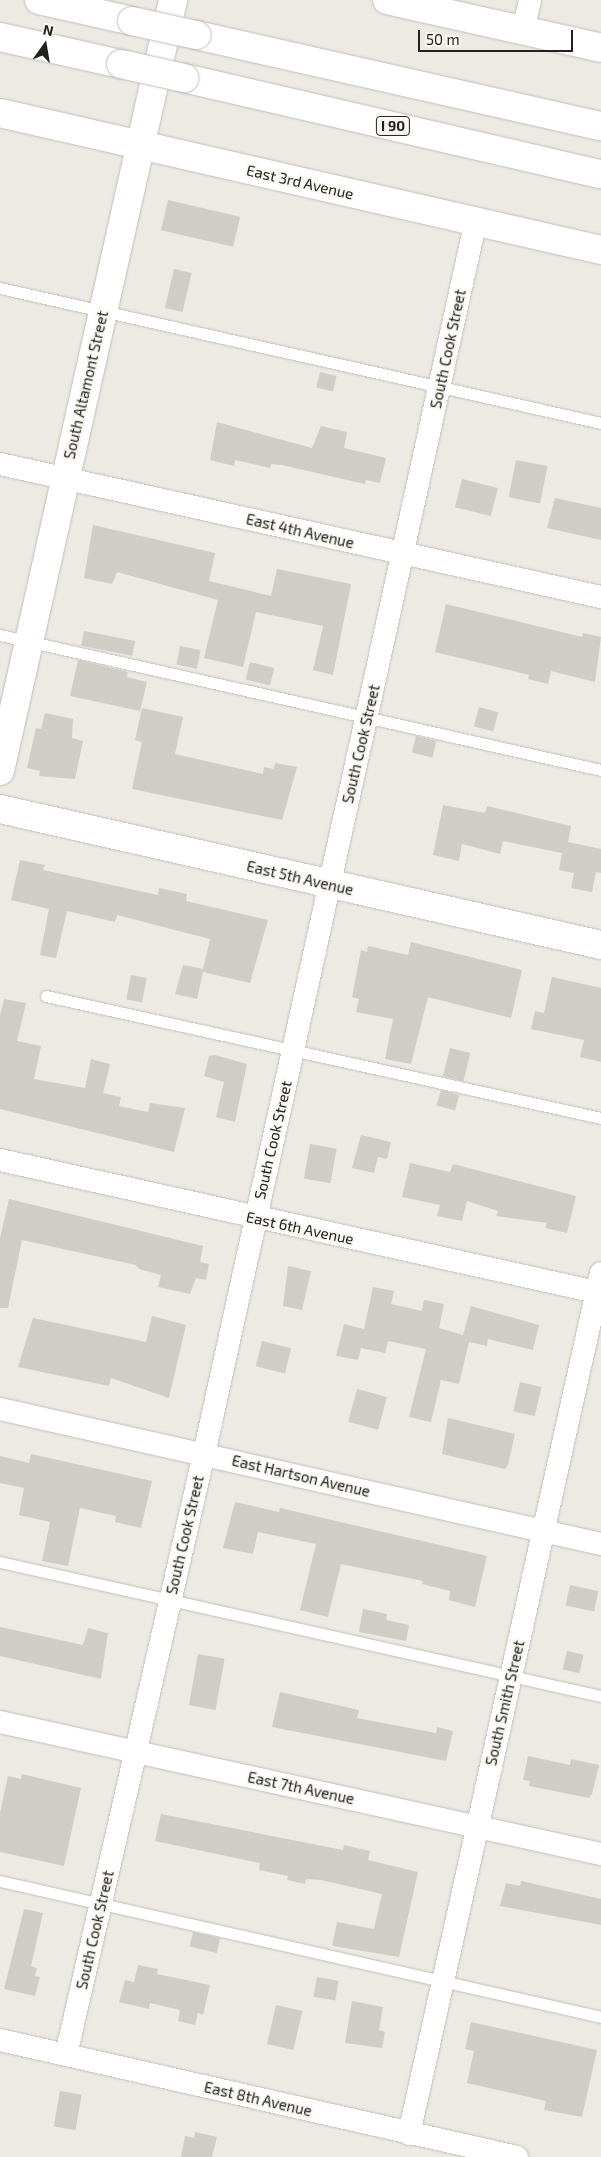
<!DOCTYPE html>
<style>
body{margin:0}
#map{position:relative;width:601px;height:2157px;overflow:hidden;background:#ede9e3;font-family:"Exo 2",sans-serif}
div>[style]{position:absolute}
.building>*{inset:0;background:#d0cdc7;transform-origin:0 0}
.roads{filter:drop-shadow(0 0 1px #c1beb8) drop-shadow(0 0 1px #c1beb8)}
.service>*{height:11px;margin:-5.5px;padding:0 5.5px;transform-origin:5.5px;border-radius:5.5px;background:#fff}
.minor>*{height:22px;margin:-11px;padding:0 11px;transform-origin:11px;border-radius:11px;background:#fff}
.tertiary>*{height:28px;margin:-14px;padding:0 14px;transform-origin:14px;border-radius:14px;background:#fff}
.secondary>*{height:28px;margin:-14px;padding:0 14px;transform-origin:14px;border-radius:14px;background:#fff}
.motorway>*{height:28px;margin:-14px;padding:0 14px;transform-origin:14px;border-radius:14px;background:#fff}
.bridges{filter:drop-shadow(0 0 1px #c1beb8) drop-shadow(0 0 1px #c1beb8)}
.motorway-bridge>*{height:28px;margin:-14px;padding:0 14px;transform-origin:14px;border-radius:14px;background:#fff}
span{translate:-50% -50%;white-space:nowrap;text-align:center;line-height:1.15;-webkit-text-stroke:4px #faf7f1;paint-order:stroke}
.shield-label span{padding:1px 4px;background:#faf7f1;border:1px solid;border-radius:4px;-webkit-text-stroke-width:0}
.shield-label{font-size:14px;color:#22211f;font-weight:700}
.street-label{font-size:15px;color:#22211f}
.north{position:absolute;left:20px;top:20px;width:50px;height:50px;-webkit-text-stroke:4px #faf7f1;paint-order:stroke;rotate:13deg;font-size:14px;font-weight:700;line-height:20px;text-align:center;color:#22211f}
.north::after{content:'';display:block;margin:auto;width:18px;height:22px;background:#22211f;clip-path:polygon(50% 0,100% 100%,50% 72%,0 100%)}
.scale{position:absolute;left:418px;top:30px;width:155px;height:22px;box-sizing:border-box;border:2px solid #22211f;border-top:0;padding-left:6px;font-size:15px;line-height:18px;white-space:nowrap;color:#22211f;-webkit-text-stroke:4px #faf7f1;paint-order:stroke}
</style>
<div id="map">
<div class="building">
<i style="left:168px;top:200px;width:74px;height:31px;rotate:13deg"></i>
<i style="left:174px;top:269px;width:18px;height:40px;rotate:13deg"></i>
<i style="left:320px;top:372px;width:17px;height:16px;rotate:13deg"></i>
<i style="clip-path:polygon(217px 422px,312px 448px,321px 426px,347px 432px,344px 448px,386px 458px,380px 483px,366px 480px,365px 484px,282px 465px,271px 464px,270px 468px,235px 460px,234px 466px,210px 460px)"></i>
<i style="left:516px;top:460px;width:32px;height:38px;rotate:11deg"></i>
<i style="left:462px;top:479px;width:37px;height:29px;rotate:14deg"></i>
<i style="clip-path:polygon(555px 498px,601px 508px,601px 540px,547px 528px)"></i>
<i style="clip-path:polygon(93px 525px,215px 553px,209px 581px,271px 596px,277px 569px,351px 584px,333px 675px,313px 670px,323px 626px,256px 612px,243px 667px,204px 658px,218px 600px,117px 572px,112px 584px,84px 578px)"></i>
<i style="clip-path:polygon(446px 604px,582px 637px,583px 633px,601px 637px,595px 682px,551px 671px,548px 684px,528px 679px,529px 675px,435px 652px)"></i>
<i style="left:84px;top:631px;width:52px;height:15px;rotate:11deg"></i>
<i style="left:180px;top:646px;width:21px;height:19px;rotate:11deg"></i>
<i style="clip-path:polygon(78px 660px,128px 672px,127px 677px,147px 682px,140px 711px,70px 696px)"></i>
<i style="left:250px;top:662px;width:25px;height:18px;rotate:14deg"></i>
<i style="left:479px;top:707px;width:20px;height:20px;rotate:15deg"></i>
<i style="clip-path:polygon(142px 708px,183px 717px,175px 754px,263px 774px,264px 767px,274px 769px,275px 763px,297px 767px,282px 820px,132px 789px,142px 742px,135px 740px)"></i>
<i style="clip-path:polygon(45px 713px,73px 719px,72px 738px,83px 741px,75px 779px,39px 776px,40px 771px,27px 768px,36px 728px,41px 729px)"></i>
<i style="left:416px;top:736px;width:21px;height:17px;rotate:14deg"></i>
<i style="clip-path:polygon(443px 805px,485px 813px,487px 806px,571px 826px,568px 842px,601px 849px,601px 873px,596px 872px,592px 892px,571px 888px,574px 873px,559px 870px,562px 853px,503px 841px,500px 854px,462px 844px,459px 861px,433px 855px)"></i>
<i style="clip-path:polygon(20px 860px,45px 865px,43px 870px,158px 895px,159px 888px,187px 894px,186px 901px,268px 920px,250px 983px,203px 972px,197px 999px,175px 994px,183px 965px,203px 969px,210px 939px,117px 915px,115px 922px,67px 911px,56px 958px,40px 955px,49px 909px,11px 900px)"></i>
<i style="clip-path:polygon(411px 942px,522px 970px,511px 1018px,428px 997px,411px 1064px,385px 1059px,393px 1019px,356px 1012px,359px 999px,352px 997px,361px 950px,367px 952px,368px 946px,408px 955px)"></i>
<i style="left:131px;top:975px;width:16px;height:25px;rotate:11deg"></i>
<i style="clip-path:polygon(552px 977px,601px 988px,601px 1062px,580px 1057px,584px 1040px,531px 1029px,535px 1011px,544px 1013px)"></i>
<i style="clip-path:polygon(4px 999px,26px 1003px,17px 1041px,41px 1046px,34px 1079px,85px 1088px,91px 1059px,110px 1064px,103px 1093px,121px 1097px,119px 1106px,148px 1112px,150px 1103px,185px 1108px,174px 1152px,0 1109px,0 1016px)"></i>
<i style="left:450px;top:1048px;width:21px;height:29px;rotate:14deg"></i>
<i style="clip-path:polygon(215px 1055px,247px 1064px,235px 1122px,216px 1117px,224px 1082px,204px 1076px,209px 1056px)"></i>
<i style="left:441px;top:1090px;width:19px;height:16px;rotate:16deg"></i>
<i style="clip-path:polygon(361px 1135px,391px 1142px,387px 1159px,378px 1157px,374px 1173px,352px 1168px)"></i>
<i style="left:310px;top:1144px;width:27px;height:35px;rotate:10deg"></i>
<i style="clip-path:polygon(410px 1163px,450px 1172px,453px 1164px,576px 1196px,567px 1233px,545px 1228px,547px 1223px,496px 1216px,498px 1211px,467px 1201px,462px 1221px,437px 1216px,440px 1205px,402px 1197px)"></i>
<i style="clip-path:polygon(9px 1199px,203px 1246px,200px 1262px,209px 1264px,206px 1280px,196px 1278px,190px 1294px,158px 1287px,161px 1275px,139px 1269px,136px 1265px,22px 1240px,8px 1308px,0 1308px,0 1238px)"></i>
<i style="clip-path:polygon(288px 1266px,311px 1271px,302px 1310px,283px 1306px)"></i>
<i style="clip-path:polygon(373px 1287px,394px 1291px,391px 1304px,422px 1311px,424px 1300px,444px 1304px,439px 1328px,463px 1335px,471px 1306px,539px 1325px,533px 1350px,488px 1339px,487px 1346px,469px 1342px,459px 1384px,441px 1380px,431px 1422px,409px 1417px,426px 1349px,388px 1341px,385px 1353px,361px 1348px,358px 1360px,336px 1356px,344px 1324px,364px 1329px)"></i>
<i style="clip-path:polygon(152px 1316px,186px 1325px,169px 1398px,111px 1378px,109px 1386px,18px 1367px,33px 1318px,146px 1342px)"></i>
<i style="left:262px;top:1341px;width:30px;height:26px;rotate:14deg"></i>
<i style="left:520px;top:1382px;width:22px;height:30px;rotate:13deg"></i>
<i style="left:357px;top:1389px;width:31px;height:34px;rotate:15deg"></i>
<i style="clip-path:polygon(448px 1418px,515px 1434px,508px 1465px,505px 1469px,442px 1454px)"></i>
<i style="clip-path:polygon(31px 1454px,152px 1481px,141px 1528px,115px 1522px,116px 1516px,80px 1508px,68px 1566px,42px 1561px,50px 1522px,19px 1515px,24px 1488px,0 1483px,0 1456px,29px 1463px)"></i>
<i style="clip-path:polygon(235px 1502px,279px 1512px,280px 1508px,487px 1556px,475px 1607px,449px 1600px,450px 1591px,422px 1584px,423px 1581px,341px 1564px,328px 1617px,300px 1610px,316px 1544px,258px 1532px,253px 1554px,223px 1548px)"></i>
<i style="left:570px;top:1585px;width:29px;height:21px;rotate:12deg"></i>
<i style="clip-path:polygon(363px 1609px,387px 1614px,386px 1620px,409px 1625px,406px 1641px,359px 1632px)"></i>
<i style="clip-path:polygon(0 1627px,83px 1645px,88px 1628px,108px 1633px,101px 1679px,0 1656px)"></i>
<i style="left:567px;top:1651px;width:17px;height:19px;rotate:13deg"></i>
<i style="left:198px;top:1654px;width:27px;height:52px;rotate:10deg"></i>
<i style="clip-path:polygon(280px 1692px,359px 1710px,357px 1718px,436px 1733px,437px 1727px,453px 1731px,446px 1761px,272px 1727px)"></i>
<i style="clip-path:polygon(528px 1756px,570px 1765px,571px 1759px,599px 1765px,592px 1794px,589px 1798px,529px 1786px,530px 1781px,523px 1780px)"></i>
<i style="clip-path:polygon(22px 1774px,81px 1788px,64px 1866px,0 1852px,0 1813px,8px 1776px,21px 1779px)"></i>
<i style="clip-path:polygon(161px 1814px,343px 1850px,344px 1845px,370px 1851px,368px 1860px,418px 1872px,399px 1957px,332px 1946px,337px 1922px,374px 1929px,382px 1894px,321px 1880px,306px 1879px,305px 1884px,287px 1880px,288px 1876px,259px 1870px,260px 1863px,155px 1841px)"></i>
<i style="clip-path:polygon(521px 1881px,601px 1899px,601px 1925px,500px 1906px,506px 1883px,520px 1886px)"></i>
<i style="clip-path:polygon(24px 1909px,43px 1913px,31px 1966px,37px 1968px,35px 1976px,40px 1977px,35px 1996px,4px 1989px)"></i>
<i style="left:193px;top:1932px;width:28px;height:15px;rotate:13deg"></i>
<i style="clip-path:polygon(138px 1965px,158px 1969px,157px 1974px,210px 1985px,203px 2015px,198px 2013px,195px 2025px,178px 2021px,180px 2010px,150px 2003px,149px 2009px,119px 2002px,125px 1980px,134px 1982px)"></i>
<i style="left:317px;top:1977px;width:22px;height:20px;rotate:10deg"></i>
<i style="clip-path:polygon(352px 2001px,383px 2007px,379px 2030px,385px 2032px,382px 2048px,345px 2043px)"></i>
<i style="left:276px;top:2005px;width:27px;height:40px;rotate:13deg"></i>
<i style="clip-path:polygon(471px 2022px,597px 2050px,582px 2117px,544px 2110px,546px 2101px,467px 2083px,474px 2051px,465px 2049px)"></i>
<i style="left:60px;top:2091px;width:22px;height:36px;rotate:10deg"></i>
<i style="clip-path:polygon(195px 2132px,217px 2137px,212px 2157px,181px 2157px,185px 2136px,194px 2138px)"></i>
</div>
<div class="roads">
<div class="service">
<i style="left:0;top:288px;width:616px;rotate:12.66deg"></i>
<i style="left:0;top:635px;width:616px;rotate:12.66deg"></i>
<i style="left:46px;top:996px;width:568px;rotate:12.4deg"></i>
<i style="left:0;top:1562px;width:616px;rotate:12.57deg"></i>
<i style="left:0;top:1881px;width:616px;rotate:12.75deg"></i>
</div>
<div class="minor">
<i style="left:523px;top:31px;width:32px;rotate:-77deg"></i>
<i style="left:0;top:464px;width:616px;rotate:12.48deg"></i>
<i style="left:0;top:1160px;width:616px;rotate:12.48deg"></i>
<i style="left:0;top:1409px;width:616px;rotate:12.66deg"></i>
<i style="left:0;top:1722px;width:615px;rotate:12.39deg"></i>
<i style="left:0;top:2040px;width:530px;rotate:12.75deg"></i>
<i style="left:66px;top:2055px;width:617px;rotate:-77.07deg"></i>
<i style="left:204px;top:1454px;width:1260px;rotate:-77.57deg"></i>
<i style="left:409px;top:2134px;width:882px;rotate:-77.43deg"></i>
</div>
<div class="tertiary">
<i style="left:387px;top:0;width:219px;rotate:12.6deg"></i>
<i style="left:0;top:771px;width:790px;rotate:-77.35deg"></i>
<i style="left:0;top:809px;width:616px;rotate:12.75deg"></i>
</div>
<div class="secondary">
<i style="left:0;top:113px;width:616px;rotate:12.84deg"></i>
</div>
<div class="motorway">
<i style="left:39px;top:0;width:95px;rotate:12.7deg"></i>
<i style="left:196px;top:35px;width:415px;rotate:12.7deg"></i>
<i style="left:0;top:37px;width:124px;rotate:12.6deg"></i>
<i style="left:184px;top:78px;width:428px;rotate:13deg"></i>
</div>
</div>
<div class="bridges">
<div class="motorway-bridge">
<i style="left:132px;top:21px;width:66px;rotate:12.3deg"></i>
<i style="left:121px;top:64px;width:65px;rotate:12.5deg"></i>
</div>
</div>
<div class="shield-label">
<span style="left:393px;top:126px">I 90</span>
</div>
<div class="street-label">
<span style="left:300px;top:182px;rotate:13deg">East 3rd Avenue</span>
<span style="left:448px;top:349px;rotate:-78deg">South Cook Street</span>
<span style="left:86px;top:385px;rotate:-77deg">South Altamont Street</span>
<span style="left:300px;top:531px;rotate:13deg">East 4th Avenue</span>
<span style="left:361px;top:744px;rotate:-77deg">South Cook Street</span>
<span style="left:300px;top:878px;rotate:13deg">East 5th Avenue</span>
<span style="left:273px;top:1140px;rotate:-77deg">South Cook Street</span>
<span style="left:300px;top:1228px;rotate:12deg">East 6th Avenue</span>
<span style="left:301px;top:1476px;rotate:13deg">East Hartson Avenue</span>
<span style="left:185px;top:1535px;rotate:-77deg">South Cook Street</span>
<span style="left:505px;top:1703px;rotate:-77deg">South Smith Street</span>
<span style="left:301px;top:1788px;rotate:12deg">East 7th Avenue</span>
<span style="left:95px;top:1930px;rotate:-77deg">South Cook Street</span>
<span style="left:258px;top:2099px;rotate:13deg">East 8th Avenue</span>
</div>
<div class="north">N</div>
<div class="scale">50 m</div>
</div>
